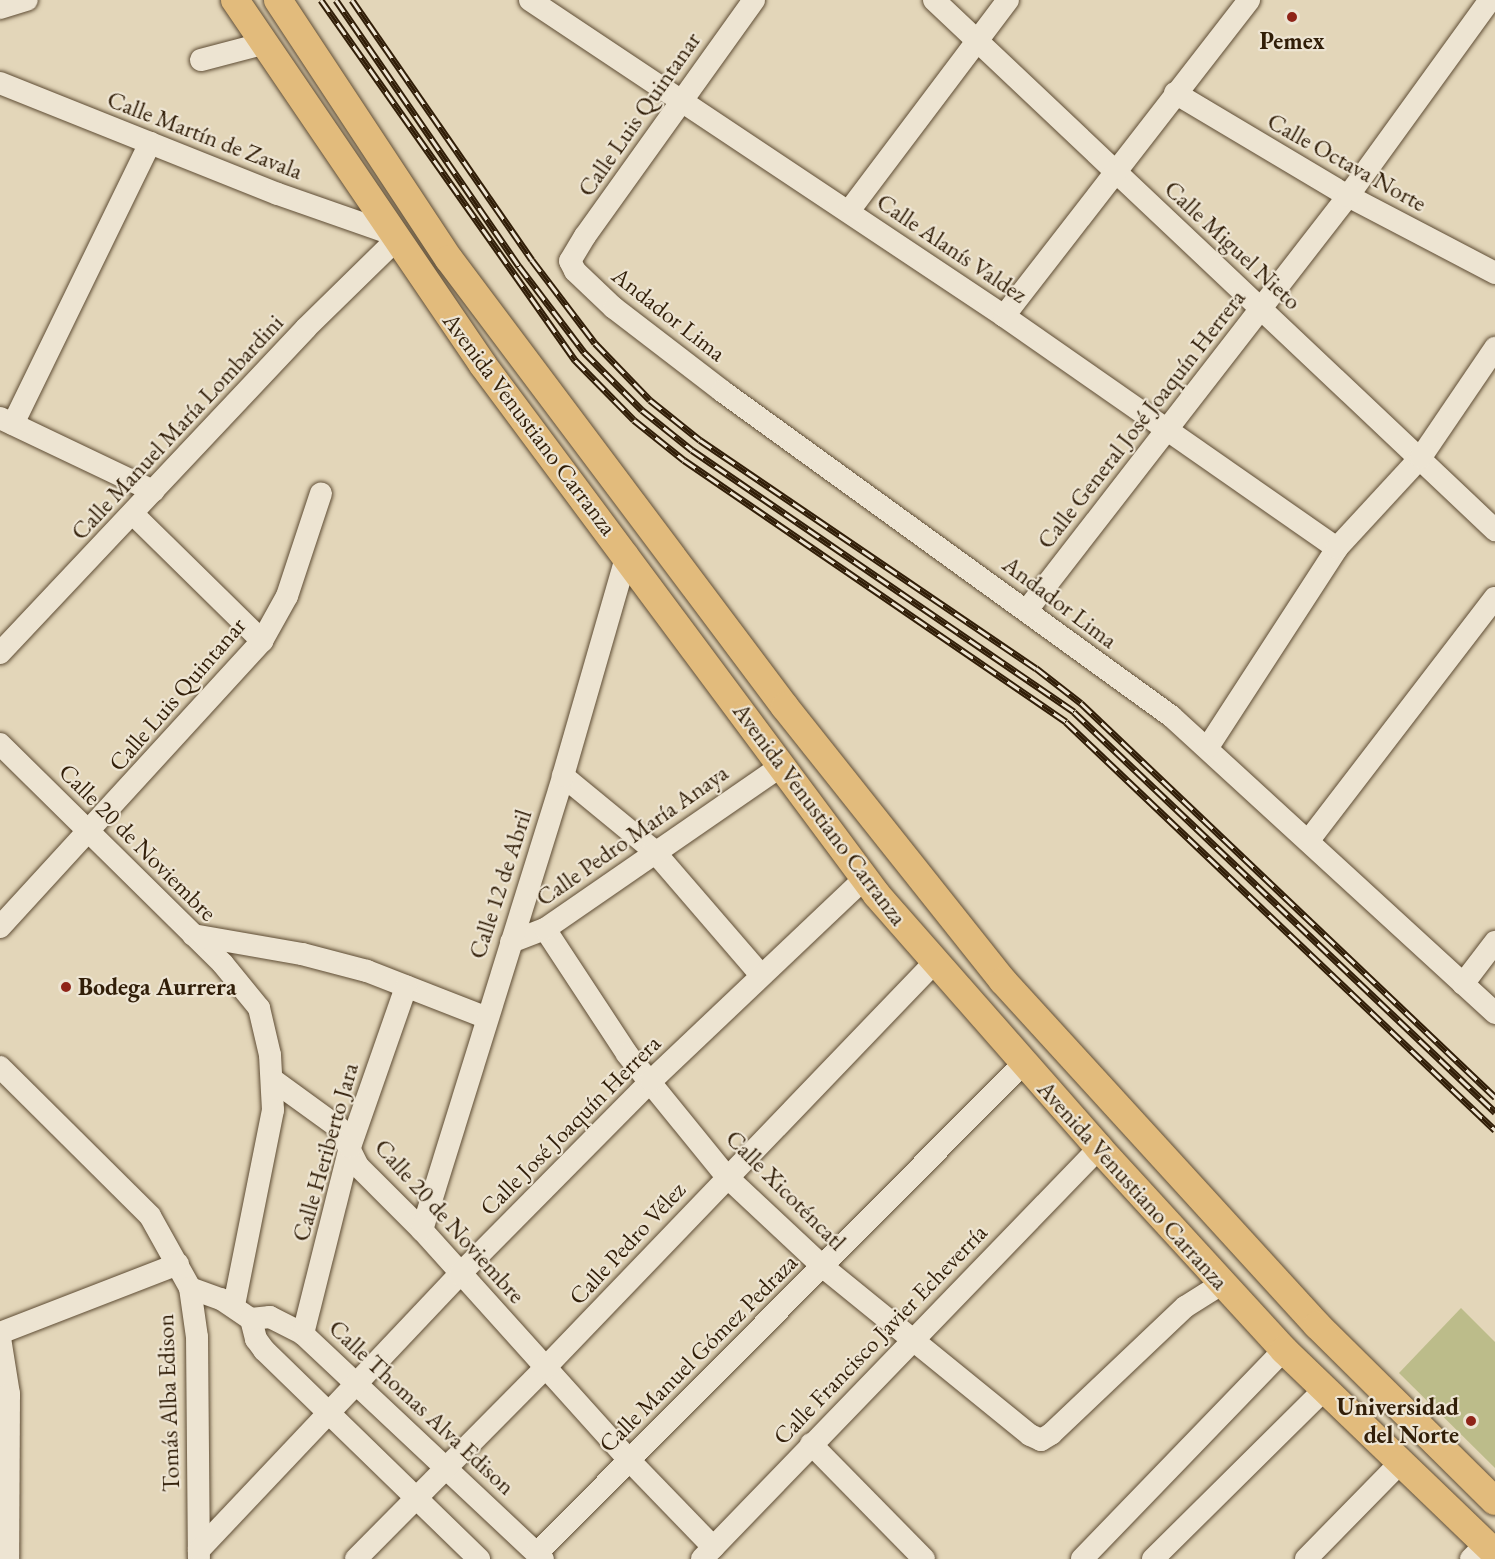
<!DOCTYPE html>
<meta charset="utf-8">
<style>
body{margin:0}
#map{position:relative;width:1495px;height:1559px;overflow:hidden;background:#e3d6b9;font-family:"EB Garamond",serif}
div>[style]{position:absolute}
.green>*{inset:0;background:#bcbc8a}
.roads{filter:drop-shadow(0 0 2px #5e4c34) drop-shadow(0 0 2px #5e4c34)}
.minor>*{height:22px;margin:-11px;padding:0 11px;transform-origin:11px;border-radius:11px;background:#ede4d2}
.major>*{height:28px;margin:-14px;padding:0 14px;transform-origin:14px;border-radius:14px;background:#e2bb7c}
.rail>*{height:7px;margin-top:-3.5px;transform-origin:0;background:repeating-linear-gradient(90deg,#ede4d2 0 14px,#311e08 0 28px);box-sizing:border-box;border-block:2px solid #311e08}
.dots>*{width:16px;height:16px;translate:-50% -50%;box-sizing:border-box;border:3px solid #ede4d2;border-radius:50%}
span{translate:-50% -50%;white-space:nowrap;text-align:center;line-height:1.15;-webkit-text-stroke:4.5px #ede4d2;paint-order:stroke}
.poi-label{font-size:24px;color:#311e08;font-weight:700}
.left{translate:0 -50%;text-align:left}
.right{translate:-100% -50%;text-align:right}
.street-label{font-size:24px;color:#311e08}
</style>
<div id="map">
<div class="green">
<i style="clip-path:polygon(1461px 1308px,1495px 1342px,1495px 1468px,1399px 1373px)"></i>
</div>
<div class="roads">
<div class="minor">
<i style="left:530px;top:0;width:570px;rotate:33.69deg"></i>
<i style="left:1004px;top:316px;width:406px;rotate:34.9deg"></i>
<i style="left:754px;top:0;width:290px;rotate:125.6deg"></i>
<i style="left:585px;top:236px;width:29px;rotate:121deg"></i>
<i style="left:570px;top:261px;width:11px;rotate:63deg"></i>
<i style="left:575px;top:271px;width:54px;rotate:43.5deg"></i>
<i style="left:614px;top:308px;width:136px;rotate:37.5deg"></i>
<i style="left:722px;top:391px;width:554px;rotate:35.9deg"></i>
<i style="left:1171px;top:716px;width:440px;rotate:42.5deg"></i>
<i style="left:934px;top:0;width:772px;rotate:43.37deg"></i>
<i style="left:0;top:8px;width:28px;rotate:-17deg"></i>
<i style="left:201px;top:60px;width:63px;rotate:-14.7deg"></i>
<i style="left:0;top:83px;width:299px;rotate:21.8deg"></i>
<i style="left:278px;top:194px;width:121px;rotate:19.3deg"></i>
<i style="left:1175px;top:93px;width:201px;rotate:30.8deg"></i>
<i style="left:1348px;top:196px;width:166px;rotate:27.6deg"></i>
<i style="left:849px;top:211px;width:264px;rotate:-53deg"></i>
<i style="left:1004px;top:316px;width:400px;rotate:-52.2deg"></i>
<i style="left:0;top:418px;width:170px;rotate:25.5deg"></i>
<i style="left:13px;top:424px;width:313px;rotate:-64deg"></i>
<i style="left:134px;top:515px;width:180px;rotate:44.5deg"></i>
<i style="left:1027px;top:610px;width:524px;rotate:-52.21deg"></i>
<i style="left:1348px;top:196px;width:242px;rotate:-54.1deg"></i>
<i style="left:0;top:653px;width:446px;rotate:-46.7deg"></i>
<i style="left:306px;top:328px;width:126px;rotate:-44.4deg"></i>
<i style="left:0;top:744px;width:313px;rotate:44.6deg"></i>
<i style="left:223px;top:964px;width:57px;rotate:50.7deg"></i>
<i style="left:259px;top:1008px;width:48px;rotate:76.8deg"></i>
<i style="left:270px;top:1055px;width:55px;rotate:86.9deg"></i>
<i style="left:273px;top:1110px;width:200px;rotate:101.3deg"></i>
<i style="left:1208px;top:747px;width:237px;rotate:-57deg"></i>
<i style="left:1337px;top:548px;width:124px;rotate:-47.3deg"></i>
<i style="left:1421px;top:457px;width:132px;rotate:-55.8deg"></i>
<i style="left:563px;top:776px;width:117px;rotate:39.4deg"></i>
<i style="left:653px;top:850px;width:165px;rotate:49.2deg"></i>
<i style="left:1309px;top:840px;width:305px;rotate:-52.5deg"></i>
<i style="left:0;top:927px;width:388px;rotate:-47.5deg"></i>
<i style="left:262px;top:641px;width:51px;rotate:-60.9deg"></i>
<i style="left:287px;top:596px;width:108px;rotate:-71.7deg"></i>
<i style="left:545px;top:929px;width:149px;rotate:56.7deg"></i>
<i style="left:627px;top:1054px;width:159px;rotate:50.9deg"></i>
<i style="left:727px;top:1177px;width:130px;rotate:43.1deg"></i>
<i style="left:822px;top:1266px;width:268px;rotate:39.1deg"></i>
<i style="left:1030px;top:1435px;width:12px;rotate:24deg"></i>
<i style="left:1041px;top:1440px;width:12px;rotate:-31deg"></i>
<i style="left:1051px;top:1434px;width:185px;rotate:-43.5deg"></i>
<i style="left:1185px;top:1307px;width:45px;rotate:-32.3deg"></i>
<i style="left:193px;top:935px;width:111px;rotate:9.9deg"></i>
<i style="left:302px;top:954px;width:67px;rotate:14.7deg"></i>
<i style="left:367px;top:971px;width:127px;rotate:21.3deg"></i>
<i style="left:511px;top:942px;width:36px;rotate:-21deg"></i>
<i style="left:545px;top:929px;width:287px;rotate:-34.6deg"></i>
<i style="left:1463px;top:984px;width:53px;rotate:-52.7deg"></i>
<i style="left:0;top:1067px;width:211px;rotate:44.8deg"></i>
<i style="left:150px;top:1216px;width:82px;rotate:60.9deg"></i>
<i style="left:190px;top:1288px;width:49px;rotate:81.9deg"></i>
<i style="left:197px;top:1337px;width:221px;rotate:89.5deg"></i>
<i style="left:273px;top:1080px;width:82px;rotate:36deg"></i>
<i style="left:339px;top:1128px;width:42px;rotate:63.4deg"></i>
<i style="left:358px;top:1166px;width:91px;rotate:45deg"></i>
<i style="left:422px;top:1230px;width:311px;rotate:48deg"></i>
<i style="left:630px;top:1461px;width:120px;rotate:46deg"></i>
<i style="left:422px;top:1230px;width:475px;rotate:-72.7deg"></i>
<i style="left:563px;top:776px;width:231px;rotate:-73.9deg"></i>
<i style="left:190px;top:1288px;width:33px;rotate:20deg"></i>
<i style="left:221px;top:1299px;width:36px;rotate:34deg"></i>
<i style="left:251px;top:1319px;width:19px;rotate:-6deg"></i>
<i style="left:270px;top:1317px;width:37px;rotate:27deg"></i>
<i style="left:303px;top:1334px;width:329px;rotate:43.2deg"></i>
<i style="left:251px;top:1319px;width:21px;rotate:76deg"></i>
<i style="left:256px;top:1339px;width:14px;rotate:54deg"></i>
<i style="left:264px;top:1350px;width:300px;rotate:44.2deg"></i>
<i style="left:0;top:1333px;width:191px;rotate:-21.2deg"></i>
<i style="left:303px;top:1334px;width:193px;rotate:-75.9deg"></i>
<i style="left:350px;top:1147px;width:170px;rotate:-70.7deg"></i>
<i style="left:0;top:1338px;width:57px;rotate:80.9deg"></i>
<i style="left:9px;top:1394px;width:165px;rotate:90.3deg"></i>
<i style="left:811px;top:1444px;width:161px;rotate:45.5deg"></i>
<i style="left:199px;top:1550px;width:380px;rotate:-46.6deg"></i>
<i style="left:460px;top:1274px;width:272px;rotate:-45.3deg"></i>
<i style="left:651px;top:1081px;width:295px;rotate:-43.5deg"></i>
<i style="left:537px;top:1553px;width:691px;rotate:-45.18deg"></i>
<i style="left:356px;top:1559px;width:269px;rotate:-45.3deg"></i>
<i style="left:545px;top:1368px;width:563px;rotate:-46.15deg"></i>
<i style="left:702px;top:1559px;width:571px;rotate:-45.99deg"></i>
<i style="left:1082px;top:1559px;width:291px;rotate:-46deg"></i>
<i style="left:1153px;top:1559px;width:240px;rotate:-44.7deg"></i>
<i style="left:1306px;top:1559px;width:133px;rotate:-45.6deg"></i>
<i style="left:1471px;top:1559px;width:20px;rotate:-45deg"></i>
</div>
<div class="major">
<i style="left:235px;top:0;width:441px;rotate:55.8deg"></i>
<i style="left:483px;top:365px;width:660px;rotate:53.37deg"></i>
<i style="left:877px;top:895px;width:337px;rotate:48.7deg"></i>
<i style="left:1099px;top:1148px;width:274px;rotate:47.5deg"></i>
<i style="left:1284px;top:1350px;width:293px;rotate:43.9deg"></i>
<i style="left:278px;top:0;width:310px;rotate:56.6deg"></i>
<i style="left:449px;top:259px;width:560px;rotate:53.13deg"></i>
<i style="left:785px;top:707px;width:350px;rotate:51.5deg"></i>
<i style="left:1003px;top:981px;width:466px;rotate:47.6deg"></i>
<i style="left:1317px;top:1325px;width:250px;rotate:44.7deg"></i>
</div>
</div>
<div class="rail">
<i style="left:321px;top:0;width:441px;rotate:54.8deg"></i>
<i style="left:575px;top:360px;width:84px;rotate:45.5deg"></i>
<i style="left:634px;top:420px;width:64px;rotate:38.7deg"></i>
<i style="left:684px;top:460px;width:463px;rotate:34.4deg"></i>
<i style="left:1066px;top:722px;width:592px;rotate:43.56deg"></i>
<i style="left:336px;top:0;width:323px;rotate:55.5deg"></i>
<i style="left:519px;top:266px;width:108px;rotate:52.9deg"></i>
<i style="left:584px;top:352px;width:82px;rotate:45deg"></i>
<i style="left:642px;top:410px;width:64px;rotate:38.7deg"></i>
<i style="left:692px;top:450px;width:463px;rotate:34.4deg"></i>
<i style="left:1074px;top:712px;width:581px;rotate:43.53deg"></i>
<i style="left:352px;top:0;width:316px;rotate:55.3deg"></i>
<i style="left:532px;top:260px;width:104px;rotate:52.8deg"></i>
<i style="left:595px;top:343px;width:79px;rotate:46deg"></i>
<i style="left:650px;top:400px;width:64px;rotate:38.7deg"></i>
<i style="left:700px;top:440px;width:406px;rotate:34.2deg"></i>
<i style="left:1036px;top:668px;width:57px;rotate:37.9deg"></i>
<i style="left:1081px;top:703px;width:572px;rotate:43.58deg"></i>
</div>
<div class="dots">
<i style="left:1292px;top:17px;background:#8f2418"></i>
<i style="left:66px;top:987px;background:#8f2418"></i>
<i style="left:1471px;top:1421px;background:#8f2418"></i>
</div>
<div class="poi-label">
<span style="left:1292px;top:41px">Pemex</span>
<span class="left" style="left:78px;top:987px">Bodega Aurrera</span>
<span class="right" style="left:1459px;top:1421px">Universidad<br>del Norte</span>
</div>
<div class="street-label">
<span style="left:639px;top:114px;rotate:-55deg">Calle Luis Quintanar</span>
<span style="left:205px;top:135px;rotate:21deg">Calle Martín de Zavala</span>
<span style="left:1347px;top:162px;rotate:29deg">Calle Octava Norte</span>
<span style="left:1233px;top:245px;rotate:43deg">Calle Miguel Nieto</span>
<span style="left:952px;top:248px;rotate:34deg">Calle Alanís Valdez</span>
<span style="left:669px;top:314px;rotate:38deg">Andador Lima</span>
<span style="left:1141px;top:419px;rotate:-52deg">Calle General José Joaquín Herrera</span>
<span style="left:530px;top:424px;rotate:53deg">Avenida Venustiano Carranza</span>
<span style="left:177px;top:427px;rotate:-47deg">Calle Manuel María Lombardini</span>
<span style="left:1060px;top:602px;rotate:37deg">Andador Lima</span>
<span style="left:177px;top:694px;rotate:-49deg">Calle Luis Quintanar</span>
<span style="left:820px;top:814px;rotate:53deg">Avenida Venustiano Carranza</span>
<span style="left:632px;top:835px;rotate:-35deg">Calle Pedro María Anaya</span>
<span style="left:138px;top:842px;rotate:45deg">Calle 20 de Noviembre</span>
<span style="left:500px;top:884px;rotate:-72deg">Calle 12 de Abril</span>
<span style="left:570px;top:1125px;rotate:-45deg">Calle José Joaquín Herrera</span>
<span style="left:325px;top:1152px;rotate:-74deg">Calle Heriberto Jara</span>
<span style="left:1133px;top:1185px;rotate:48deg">Avenida Venustiano Carranza</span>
<span style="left:786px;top:1190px;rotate:45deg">Calle Xicoténcatl</span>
<span style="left:450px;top:1221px;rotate:48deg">Calle 20 de Noviembre</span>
<span style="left:627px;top:1243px;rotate:-47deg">Calle Pedro Vélez</span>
<span style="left:880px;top:1334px;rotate:-46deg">Calle Francisco Javier Echeverría</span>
<span style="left:698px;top:1353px;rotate:-45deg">Calle Manuel Gómez Pedraza</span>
<span style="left:168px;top:1403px;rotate:-92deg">Tomás Alba Edison</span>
<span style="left:422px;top:1407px;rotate:43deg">Calle Thomas Alva Edison</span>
</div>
</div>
